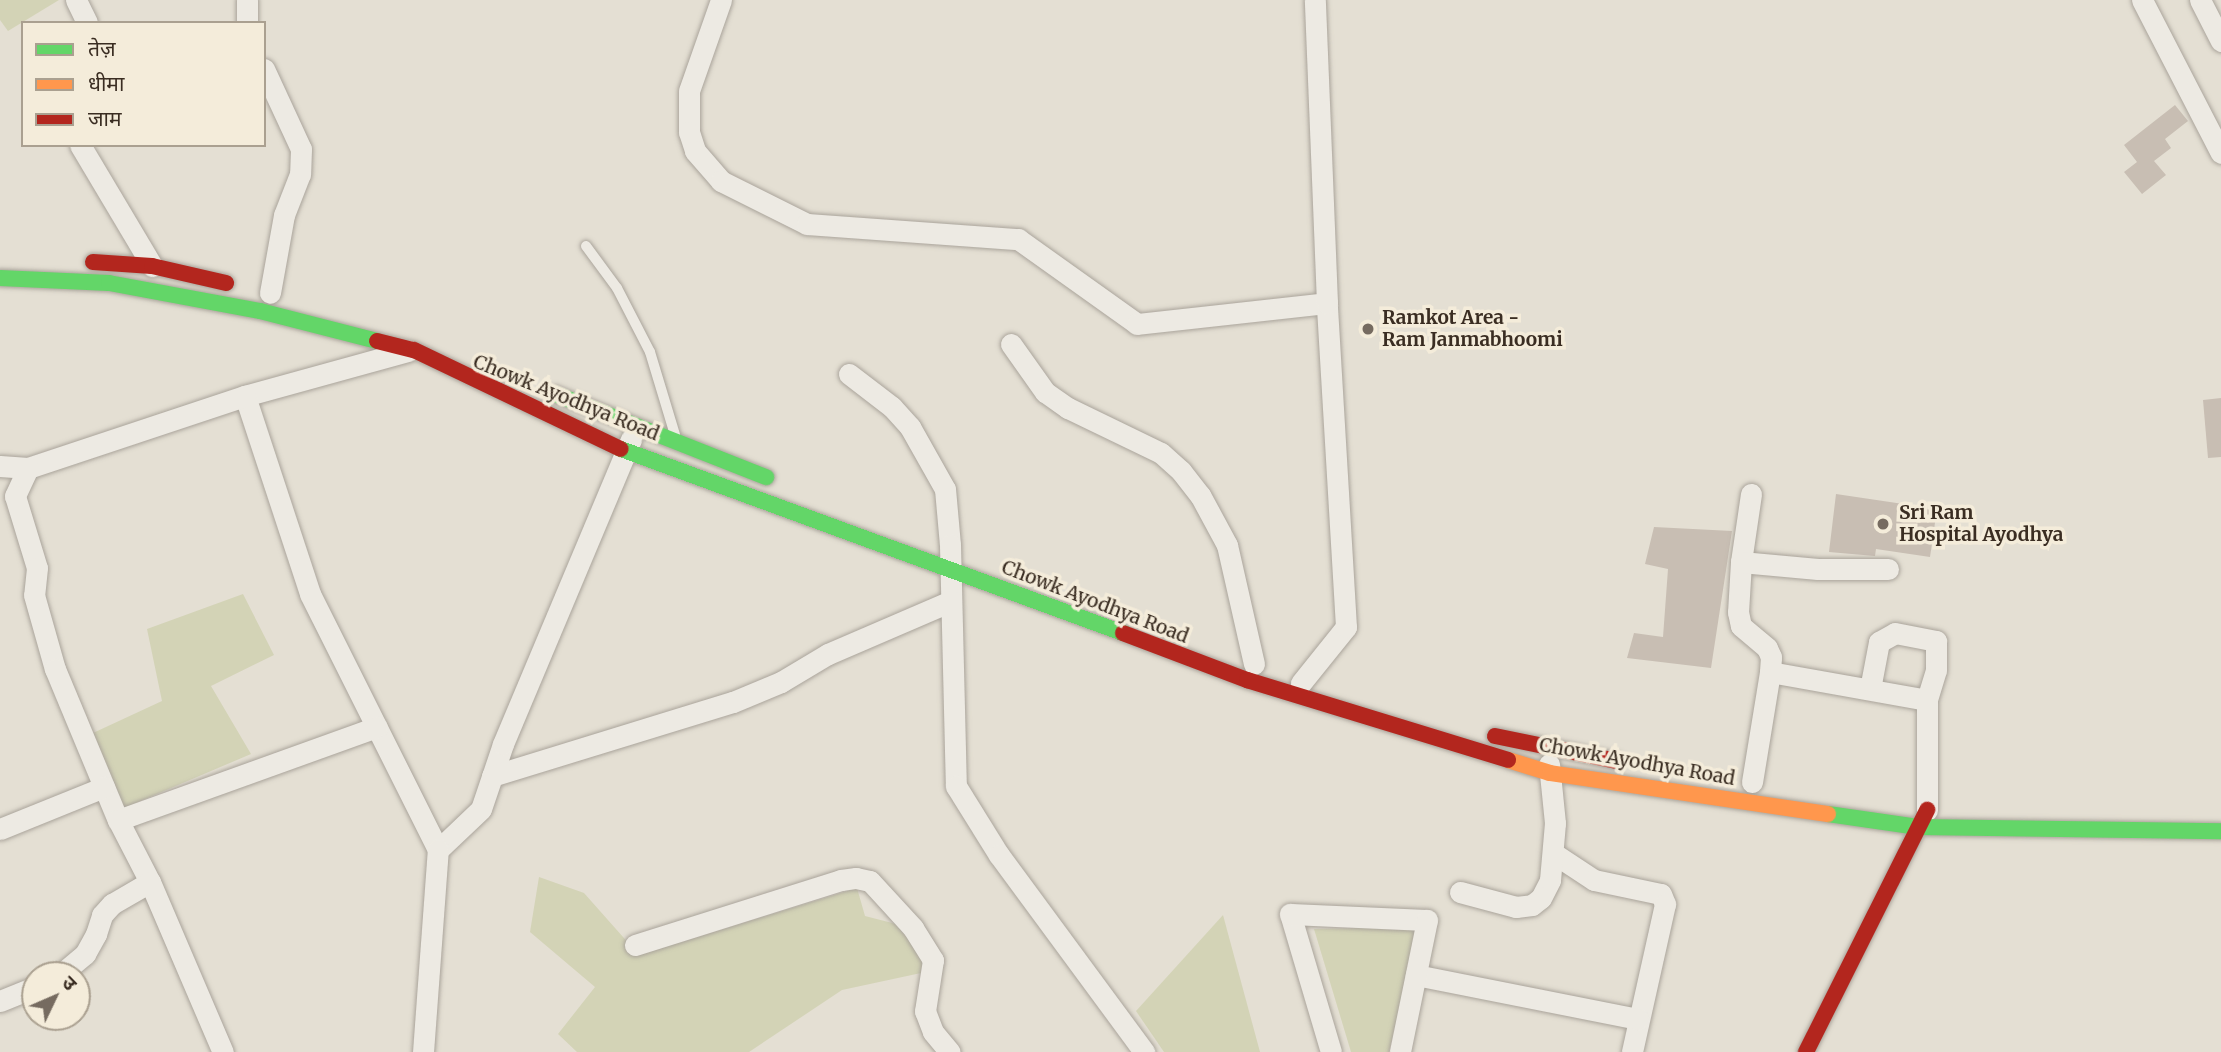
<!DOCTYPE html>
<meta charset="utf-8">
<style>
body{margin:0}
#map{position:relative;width:2221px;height:1052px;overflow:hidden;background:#e4dfd3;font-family:Merriweather,"Noto Sans Devanagari",serif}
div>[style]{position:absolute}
.green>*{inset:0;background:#d3d3b6}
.building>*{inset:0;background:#c8beb3}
.roads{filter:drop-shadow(0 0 2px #aaa49b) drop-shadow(0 0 2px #aaa49b)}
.lane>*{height:10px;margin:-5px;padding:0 5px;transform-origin:5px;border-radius:5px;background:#edeae3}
.street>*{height:21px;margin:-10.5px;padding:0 10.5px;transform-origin:10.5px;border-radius:10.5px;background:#edeae3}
.fast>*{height:16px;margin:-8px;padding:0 8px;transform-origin:8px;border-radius:8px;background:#63d668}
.slow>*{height:16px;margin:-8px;padding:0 8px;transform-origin:8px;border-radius:8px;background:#ff974d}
.jam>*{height:16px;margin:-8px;padding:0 8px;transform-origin:8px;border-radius:8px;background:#b3261e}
.dots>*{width:19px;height:19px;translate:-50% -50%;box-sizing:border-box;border:4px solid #f4ecda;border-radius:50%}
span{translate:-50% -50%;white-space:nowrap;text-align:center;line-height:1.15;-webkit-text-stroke:7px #f4ecda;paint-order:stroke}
.poi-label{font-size:19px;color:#3a2d22;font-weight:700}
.left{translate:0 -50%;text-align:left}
.street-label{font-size:19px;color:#3a2d22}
.legend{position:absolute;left:21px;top:21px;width:245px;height:126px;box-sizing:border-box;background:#f4ecda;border:2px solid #aaa090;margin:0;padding:9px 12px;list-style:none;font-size:21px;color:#3a2d22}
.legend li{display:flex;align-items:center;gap:14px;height:35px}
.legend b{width:35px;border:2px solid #aaa090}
.north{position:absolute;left:21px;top:961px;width:70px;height:70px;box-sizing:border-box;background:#f4ecda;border:2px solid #aaa090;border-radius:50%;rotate:46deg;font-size:19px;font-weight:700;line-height:28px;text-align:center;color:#3a2d22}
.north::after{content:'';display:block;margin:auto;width:24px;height:32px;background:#766b60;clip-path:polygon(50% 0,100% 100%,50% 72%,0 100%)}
</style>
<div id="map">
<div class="green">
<i style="clip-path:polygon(0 0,59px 0,8px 31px,0 20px)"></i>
<i style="clip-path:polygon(243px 594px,274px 655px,211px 686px,251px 754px,124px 808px,93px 733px,162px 701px,147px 629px)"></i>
<i style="clip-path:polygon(539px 877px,584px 893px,639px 955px,857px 888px,865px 916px,896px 924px,923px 958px,921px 973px,842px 990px,749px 1052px,577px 1052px,558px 1034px,595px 987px,530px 932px)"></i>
<i style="clip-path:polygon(1223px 915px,1260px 1052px,1164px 1052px,1136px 1011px)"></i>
<i style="clip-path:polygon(1418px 927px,1389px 1052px,1351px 1052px,1314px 929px)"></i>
</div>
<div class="building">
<i style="clip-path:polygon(2175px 105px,2188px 121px,2165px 139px,2171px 148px,2154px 161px,2166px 175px,2142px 194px,2124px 172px,2137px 162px,2124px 145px)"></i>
<i style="clip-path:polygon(2221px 398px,2221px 457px,2208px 458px,2203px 400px)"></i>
<i style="clip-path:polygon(1836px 494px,1937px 509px,1930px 557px,1876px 549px,1875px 556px,1829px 552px)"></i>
<i style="clip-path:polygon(1654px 527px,1732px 531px,1711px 668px,1627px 658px,1634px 633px,1663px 637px,1668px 569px,1645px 564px)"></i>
</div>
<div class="roads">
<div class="lane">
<i style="left:586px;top:246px;width:52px;rotate:53.6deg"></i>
<i style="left:617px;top:288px;width:72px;rotate:62.7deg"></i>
<i style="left:650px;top:352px;width:87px;rotate:73.2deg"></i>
</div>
<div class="street">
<i style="left:76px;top:0;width:25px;rotate:64deg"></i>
<i style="left:721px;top:0;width:96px;rotate:109.4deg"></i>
<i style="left:689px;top:91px;width:41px;rotate:90deg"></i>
<i style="left:689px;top:132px;width:20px;rotate:72deg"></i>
<i style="left:695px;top:151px;width:40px;rotate:49deg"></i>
<i style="left:721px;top:181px;width:96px;rotate:26.6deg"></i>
<i style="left:807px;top:224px;width:212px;rotate:4.1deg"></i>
<i style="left:1018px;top:239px;width:146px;rotate:35.5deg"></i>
<i style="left:1137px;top:324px;width:191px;rotate:-6.3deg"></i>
<i style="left:2142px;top:0;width:172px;rotate:62.7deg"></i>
<i style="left:2200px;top:0;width:46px;rotate:62.9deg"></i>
<i style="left:247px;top:23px;width:23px;rotate:-90deg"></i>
<i style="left:264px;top:69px;width:88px;rotate:65.2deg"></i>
<i style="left:301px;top:149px;width:25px;rotate:92deg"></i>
<i style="left:300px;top:174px;width:44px;rotate:111.3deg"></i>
<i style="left:284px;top:215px;width:79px;rotate:100.2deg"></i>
<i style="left:80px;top:145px;width:141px;rotate:59.2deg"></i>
<i style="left:1011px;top:344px;width:59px;rotate:54.7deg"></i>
<i style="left:1045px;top:392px;width:28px;rotate:35deg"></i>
<i style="left:1068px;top:408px;width:103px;rotate:25.8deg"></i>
<i style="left:1161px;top:453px;width:27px;rotate:42deg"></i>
<i style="left:1181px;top:471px;width:31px;rotate:52deg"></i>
<i style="left:1200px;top:495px;width:57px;rotate:61.6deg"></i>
<i style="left:1227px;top:545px;width:122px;rotate:77.2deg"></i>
<i style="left:408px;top:351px;width:169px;rotate:164.6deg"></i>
<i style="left:245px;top:396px;width:208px;rotate:71.8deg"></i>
<i style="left:310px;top:594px;width:286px;rotate:63.4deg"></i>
<i style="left:438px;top:850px;width:59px;rotate:-43.6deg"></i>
<i style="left:481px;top:809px;width:69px;rotate:-71.3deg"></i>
<i style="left:503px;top:744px;width:331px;rotate:-67.2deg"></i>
<i style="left:849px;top:374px;width:54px;rotate:37.5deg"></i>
<i style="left:892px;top:407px;width:27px;rotate:48deg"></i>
<i style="left:910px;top:427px;width:71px;rotate:60.6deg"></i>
<i style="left:945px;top:489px;width:56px;rotate:84.9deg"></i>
<i style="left:950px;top:545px;width:241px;rotate:88.6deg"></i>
<i style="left:956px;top:786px;width:81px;rotate:58.1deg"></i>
<i style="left:999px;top:855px;width:245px;rotate:53.6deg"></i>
<i style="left:0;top:466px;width:28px;rotate:4deg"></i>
<i style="left:28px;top:468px;width:229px;rotate:-18.4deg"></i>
<i style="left:28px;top:468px;width:31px;rotate:115deg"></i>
<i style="left:15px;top:496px;width:75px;rotate:73deg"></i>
<i style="left:37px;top:568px;width:27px;rotate:96deg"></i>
<i style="left:34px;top:595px;width:77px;rotate:74.2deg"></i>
<i style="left:55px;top:669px;width:164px;rotate:67.4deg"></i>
<i style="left:118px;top:820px;width:275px;rotate:-19.8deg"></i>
<i style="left:1751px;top:494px;width:69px;rotate:98.4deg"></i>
<i style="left:1741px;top:562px;width:50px;rotate:93.4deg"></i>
<i style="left:1738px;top:612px;width:14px;rotate:78deg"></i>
<i style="left:1741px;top:626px;width:34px;rotate:40deg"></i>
<i style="left:1767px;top:648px;width:10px;rotate:66deg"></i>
<i style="left:1771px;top:657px;width:15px;rotate:94deg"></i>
<i style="left:1741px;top:562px;width:77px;rotate:5.2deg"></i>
<i style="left:1818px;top:569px;width:70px"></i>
<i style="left:1301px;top:683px;width:72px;rotate:-51.2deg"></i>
<i style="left:1346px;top:627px;width:325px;rotate:-93.4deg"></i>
<i style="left:1327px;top:303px;width:303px;rotate:-92.3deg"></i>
<i style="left:1870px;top:689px;width:48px;rotate:-79.2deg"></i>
<i style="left:1879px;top:642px;width:18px;rotate:-29deg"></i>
<i style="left:1895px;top:633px;width:42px;rotate:11deg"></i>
<i style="left:1936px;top:641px;width:29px;rotate:90deg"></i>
<i style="left:1936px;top:670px;width:31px;rotate:107deg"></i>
<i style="left:492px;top:776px;width:252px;rotate:-17.1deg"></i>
<i style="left:733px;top:702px;width:52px;rotate:-22.6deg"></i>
<i style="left:781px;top:682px;width:55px;rotate:-30.8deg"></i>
<i style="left:828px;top:654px;width:134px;rotate:-23.3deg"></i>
<i style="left:1752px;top:782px;width:111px;rotate:-80.7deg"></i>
<i style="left:1770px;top:672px;width:159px;rotate:10.1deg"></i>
<i style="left:1927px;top:700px;width:110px;rotate:90deg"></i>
<i style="left:118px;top:820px;width:70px;rotate:62.7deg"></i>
<i style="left:150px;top:882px;width:185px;rotate:66.8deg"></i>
<i style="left:0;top:829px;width:112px;rotate:-22deg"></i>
<i style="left:1553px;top:853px;width:49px;rotate:33.4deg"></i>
<i style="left:1594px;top:880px;width:68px;rotate:11.8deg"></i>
<i style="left:1661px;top:894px;width:11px;rotate:68deg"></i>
<i style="left:1665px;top:904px;width:152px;rotate:102.6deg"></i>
<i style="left:1460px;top:892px;width:58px;rotate:15deg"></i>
<i style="left:1516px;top:907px;width:16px;rotate:-7deg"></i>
<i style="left:1532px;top:905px;width:11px;rotate:-38deg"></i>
<i style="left:1541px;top:898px;width:20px;rotate:-63deg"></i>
<i style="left:1550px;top:880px;width:57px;rotate:-85deg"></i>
<i style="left:1555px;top:823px;width:59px;rotate:-95.8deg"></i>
<i style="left:635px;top:945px;width:216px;rotate:-17.5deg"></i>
<i style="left:841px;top:880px;width:15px;rotate:-8deg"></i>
<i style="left:856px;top:878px;width:14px;rotate:12deg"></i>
<i style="left:870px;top:881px;width:64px;rotate:47.5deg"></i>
<i style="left:913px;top:928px;width:38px;rotate:58deg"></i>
<i style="left:933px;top:960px;width:52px;rotate:98.9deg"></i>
<i style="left:925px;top:1011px;width:22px;rotate:69deg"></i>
<i style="left:933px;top:1032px;width:26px;rotate:50deg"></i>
<i style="left:60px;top:975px;width:33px;rotate:-40deg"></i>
<i style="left:85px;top:954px;width:23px;rotate:-61deg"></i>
<i style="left:96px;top:934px;width:20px;rotate:-72deg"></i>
<i style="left:102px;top:915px;width:15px;rotate:-48deg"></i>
<i style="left:112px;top:904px;width:44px;rotate:-30.1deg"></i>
<i style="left:1416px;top:975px;width:226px;rotate:11.2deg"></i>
<i style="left:0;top:1001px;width:38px;rotate:-22deg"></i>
<i style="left:423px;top:1052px;width:203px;rotate:-85.8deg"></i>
<i style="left:1331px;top:1052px;width:144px;rotate:-106.5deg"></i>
<i style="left:1290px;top:914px;width:137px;rotate:2.5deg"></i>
<i style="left:1427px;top:920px;width:135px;rotate:101.6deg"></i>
</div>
<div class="fast">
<i style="left:0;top:278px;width:109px;rotate:2.6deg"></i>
<i style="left:109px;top:283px;width:154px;rotate:10.5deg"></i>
<i style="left:260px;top:311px;width:121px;rotate:14.4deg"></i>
<i style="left:555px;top:394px;width:227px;rotate:21.5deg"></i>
<i style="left:621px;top:449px;width:535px;rotate:20.13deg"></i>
<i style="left:1828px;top:814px;width:91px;rotate:8.2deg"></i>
<i style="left:1918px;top:827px;width:303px;rotate:0.8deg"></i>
</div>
<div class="slow">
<i style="left:1508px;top:760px;width:44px;rotate:17.2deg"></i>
<i style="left:1550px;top:773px;width:281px;rotate:8.4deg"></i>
</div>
<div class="jam">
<i style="left:93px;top:262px;width:59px;rotate:3.9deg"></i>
<i style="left:152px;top:266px;width:76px;rotate:12.9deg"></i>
<i style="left:377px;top:341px;width:38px;rotate:14deg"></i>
<i style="left:414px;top:350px;width:229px;rotate:25.6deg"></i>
<i style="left:1123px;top:633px;width:133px;rotate:20.8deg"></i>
<i style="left:1247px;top:680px;width:273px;rotate:17deg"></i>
<i style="left:1495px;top:736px;width:125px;rotate:11.6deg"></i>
<i style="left:1806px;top:1052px;width:271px;rotate:-63.4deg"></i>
</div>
</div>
<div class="dots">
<i style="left:1368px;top:329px;background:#766b60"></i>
<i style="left:1883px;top:524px;background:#766b60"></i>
</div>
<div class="poi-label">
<span class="left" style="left:1382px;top:329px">Ramkot Area -<br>Ram Janmabhoomi</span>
<span class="left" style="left:1899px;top:524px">Sri Ram<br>Hospital Ayodhya</span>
</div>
<div class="street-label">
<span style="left:566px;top:398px;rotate:22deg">Chowk Ayodhya Road</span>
<span style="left:1095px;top:602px;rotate:21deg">Chowk Ayodhya Road</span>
<span style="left:1637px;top:762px;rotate:10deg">Chowk Ayodhya Road</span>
</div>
<ul class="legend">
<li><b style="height:9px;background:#63d668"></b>तेज़</li>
<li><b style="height:9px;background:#ff974d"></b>धीमा</li>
<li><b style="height:9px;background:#b3261e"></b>जाम</li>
</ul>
<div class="north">उ</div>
</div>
